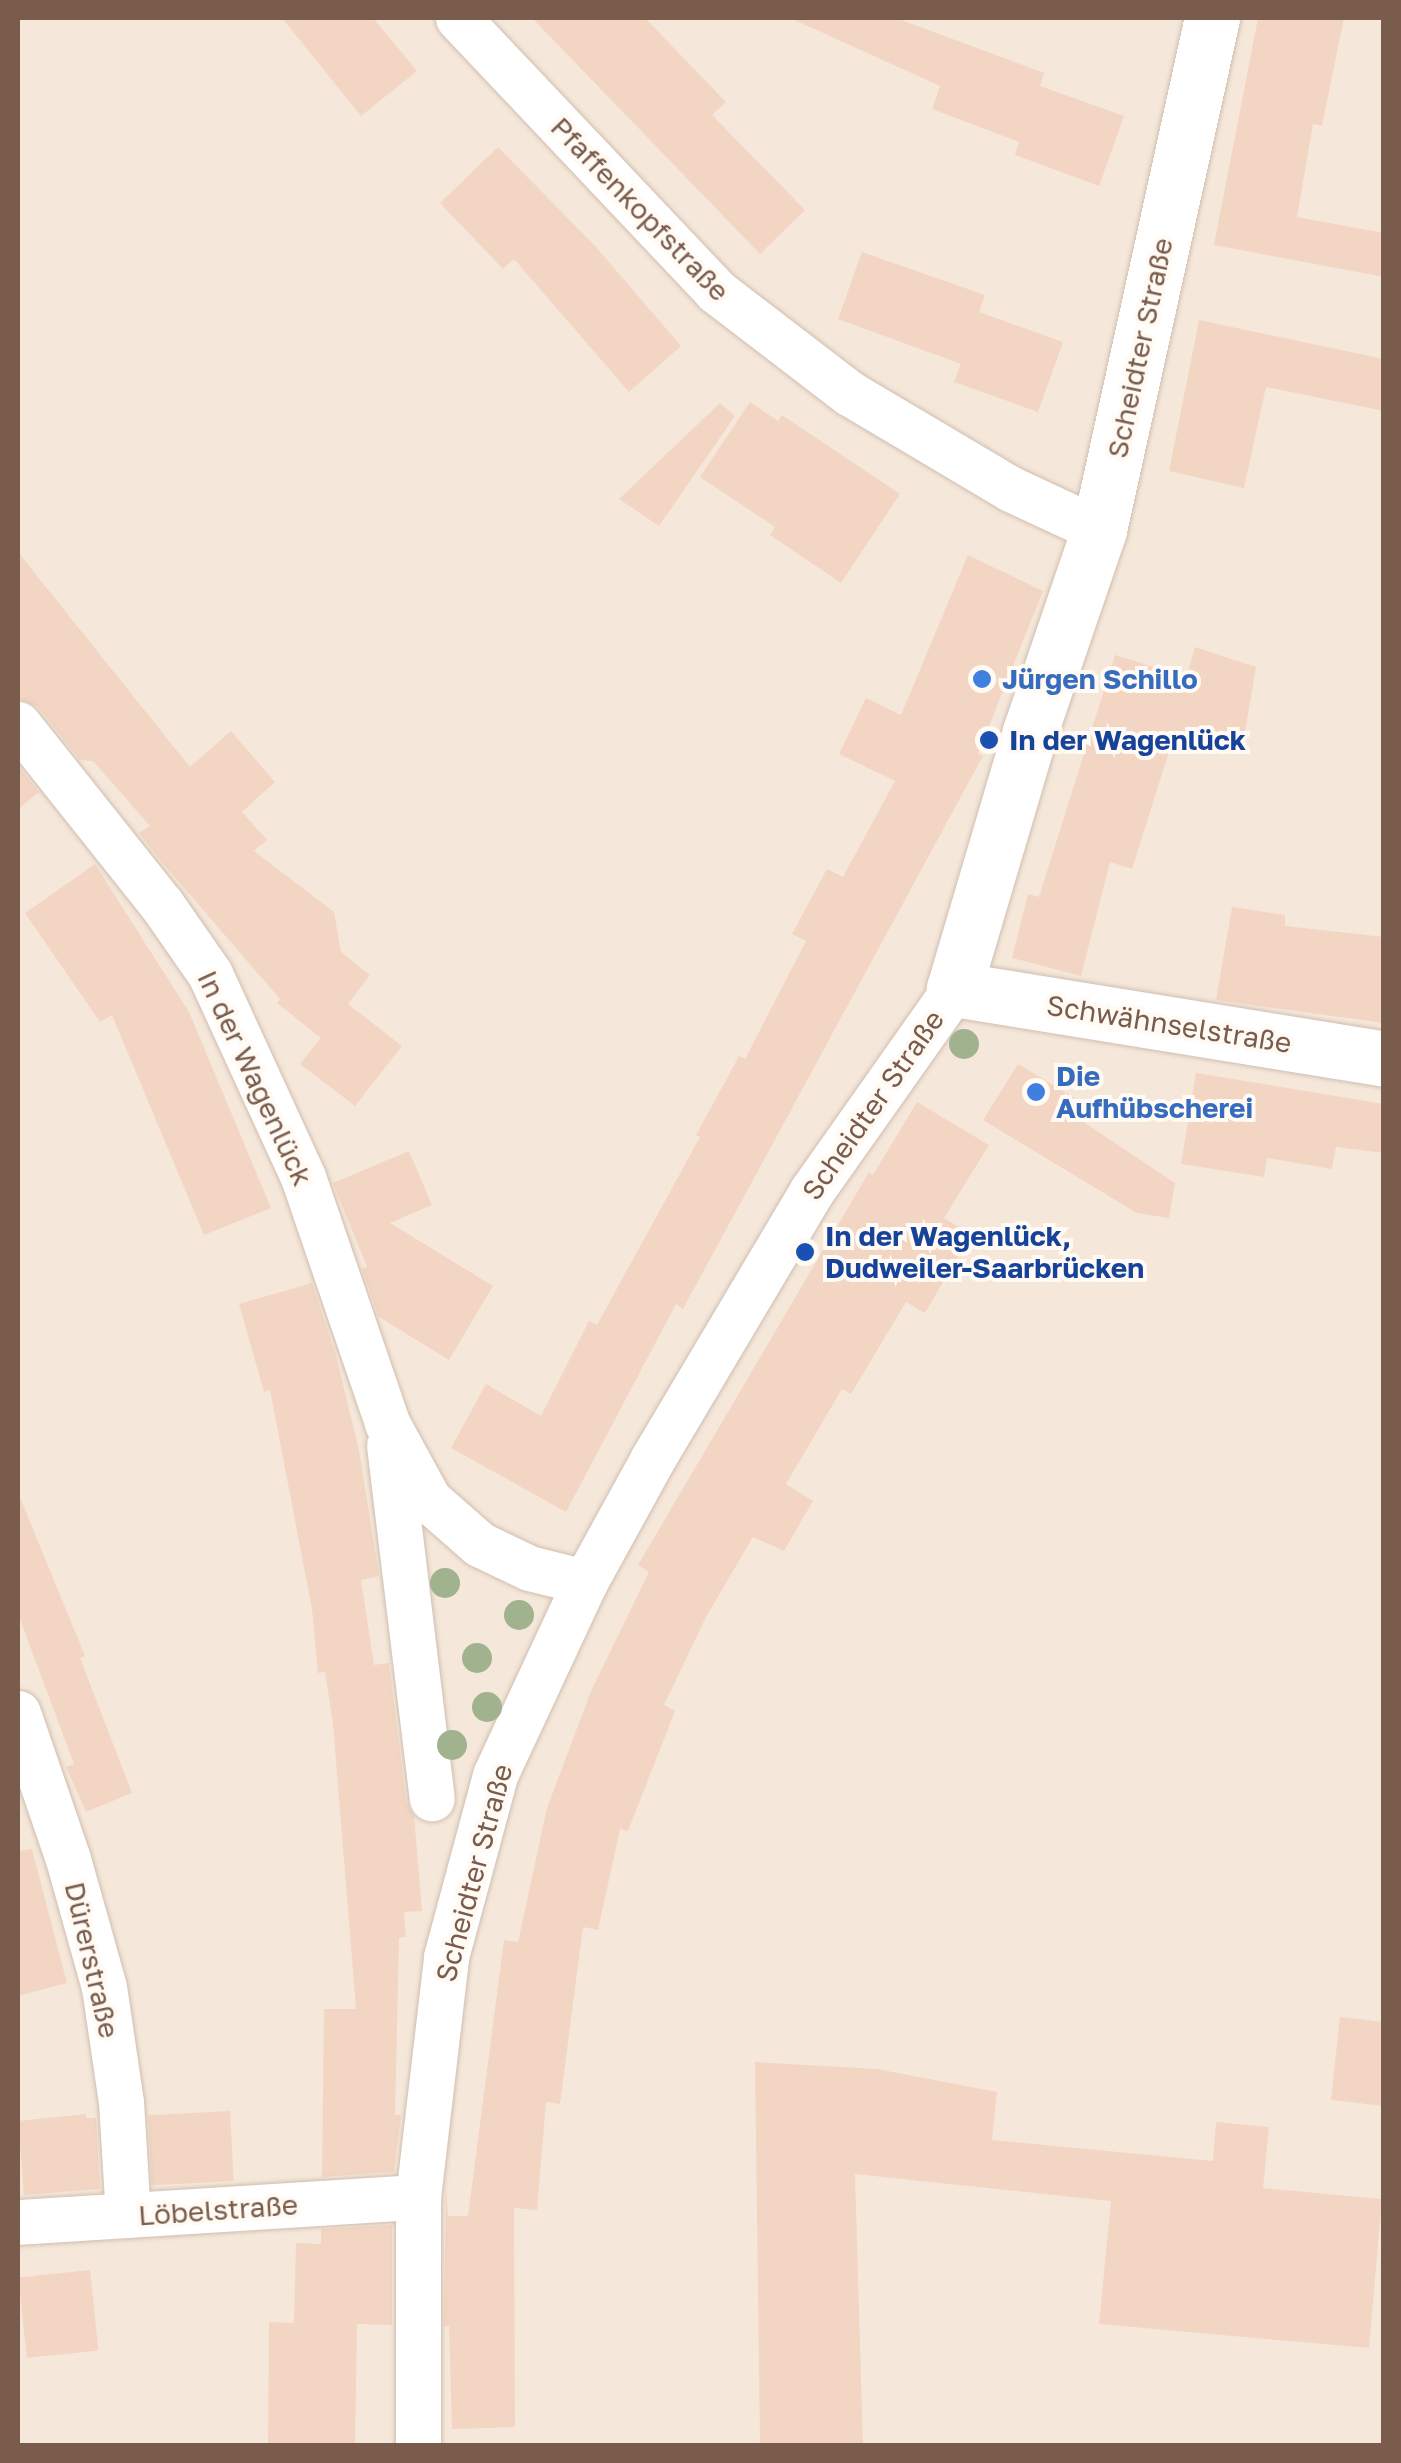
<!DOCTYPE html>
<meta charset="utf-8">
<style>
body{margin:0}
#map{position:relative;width:1401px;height:2463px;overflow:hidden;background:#fdf6ec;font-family:"Golos Text",sans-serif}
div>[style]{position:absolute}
.residential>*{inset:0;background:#f5e8da;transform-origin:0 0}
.building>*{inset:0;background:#f3d5c3;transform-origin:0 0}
.roads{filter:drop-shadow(0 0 2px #d1beb0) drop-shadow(0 0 2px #d1beb0)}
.minor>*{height:45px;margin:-22.5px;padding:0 22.5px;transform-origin:22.5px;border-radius:22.5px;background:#fff}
.tertiary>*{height:55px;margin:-27.5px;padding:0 27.5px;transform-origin:27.5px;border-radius:27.5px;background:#fff}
.trees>*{width:30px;height:30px;margin:-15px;border-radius:50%;background:#a0b28e}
.dots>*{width:28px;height:28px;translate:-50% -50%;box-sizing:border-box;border:5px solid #fffaf3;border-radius:50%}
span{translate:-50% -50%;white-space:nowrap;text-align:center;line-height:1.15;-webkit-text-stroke:8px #fffaf3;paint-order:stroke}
.street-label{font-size:28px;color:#7a5c4d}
.shop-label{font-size:28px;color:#366cbe;font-weight:700}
.left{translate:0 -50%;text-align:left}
.transit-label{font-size:28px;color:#164399;font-weight:700}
.frame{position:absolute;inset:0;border:20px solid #7a5c4d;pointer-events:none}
</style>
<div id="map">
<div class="residential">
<i style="left:18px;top:18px;width:1365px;height:2427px"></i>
</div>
<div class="building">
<i style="clip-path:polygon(282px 18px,373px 18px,417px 71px,361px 116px)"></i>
<i style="clip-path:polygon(532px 18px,645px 18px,726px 102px,712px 115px,805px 210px,760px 254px)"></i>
<i style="clip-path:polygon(790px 18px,896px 18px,1044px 73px,1040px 86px,1124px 116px,1099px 186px,1015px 155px,1019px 142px,932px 109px,940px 86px)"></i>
<i style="clip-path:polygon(1258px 18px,1344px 18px,1322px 126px,1313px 124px,1297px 217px,1384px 233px,1384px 277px,1214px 245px)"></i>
<i style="clip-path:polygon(498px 147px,596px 247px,681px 346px,629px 392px,514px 259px,503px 269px,440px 203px)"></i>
<i style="clip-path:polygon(862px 252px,985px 295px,979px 312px,1063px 342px,1038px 412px,954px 382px,961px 364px,838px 319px)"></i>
<i style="clip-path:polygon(1199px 320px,1384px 359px,1384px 411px,1266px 387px,1244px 488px,1169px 471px)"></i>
<i style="clip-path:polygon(750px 402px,778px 421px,782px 415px,900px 494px,841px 583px,770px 535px,775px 527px,700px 477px)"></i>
<i style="clip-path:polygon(720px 403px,735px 416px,659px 526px,619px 499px)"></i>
<i style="clip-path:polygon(18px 552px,190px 767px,231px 731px,275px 782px,242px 812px,267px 840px,254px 851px,334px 912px,341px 952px,370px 975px,348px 1004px,402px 1046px,355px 1106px,300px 1064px,321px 1038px,277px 1003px,280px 999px,160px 860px,139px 833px,150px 826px,93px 761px,80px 760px,38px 707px,18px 698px)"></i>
<i style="clip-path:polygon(968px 555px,1043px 591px,978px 754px,983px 756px,683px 1309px,676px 1304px,566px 1512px,451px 1448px,486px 1384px,541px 1416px,589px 1321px,597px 1325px,700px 1137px,696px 1135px,739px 1056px,745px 1059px,806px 941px,792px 934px,827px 869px,843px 877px,895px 781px,839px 754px,866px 698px,901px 715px)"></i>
<i style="clip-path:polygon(1195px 647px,1256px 667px,1241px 755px,1174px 736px,1132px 869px,1110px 862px,1081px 976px,1012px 958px,1028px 894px,1039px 897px,1115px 655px,1186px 677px)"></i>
<i style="clip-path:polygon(18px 766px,39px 792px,18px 809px)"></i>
<i style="clip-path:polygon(95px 864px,189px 1012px,271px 1208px,204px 1235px,112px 1015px,100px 1022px,25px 913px)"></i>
<i style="clip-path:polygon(1232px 907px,1285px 915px,1285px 926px,1384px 937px,1384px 1023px,1216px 1000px)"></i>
<i style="clip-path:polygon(1018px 1064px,1075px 1098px,1067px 1111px,1175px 1183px,1169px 1218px,1137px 1213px,983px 1120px)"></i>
<i style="clip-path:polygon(1196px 1073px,1384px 1104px,1384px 1153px,1336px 1147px,1332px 1169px,1267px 1158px,1264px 1177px,1181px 1164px)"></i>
<i style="clip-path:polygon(917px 1102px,989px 1145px,944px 1218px,971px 1234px,925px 1313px,906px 1302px,851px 1394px,842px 1389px,786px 1484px,813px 1501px,784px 1551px,753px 1537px,706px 1617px,664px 1705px,675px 1711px,628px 1831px,620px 1829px,598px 1930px,583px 1927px,560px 2104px,546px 2102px,537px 2210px,514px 2208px,515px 2427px,452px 2429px,449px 2326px,444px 2326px,446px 2188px,448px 2216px,468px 2216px,504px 1940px,518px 1942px,547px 1808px,591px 1691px,649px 1572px,638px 1565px,869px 1172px,873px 1175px)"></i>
<i style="clip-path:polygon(409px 1151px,432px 1205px,390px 1223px,493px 1286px,449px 1360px,379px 1317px,362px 1269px,367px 1267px,333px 1183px)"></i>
<i style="clip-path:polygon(312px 1283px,336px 1356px,359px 1450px,379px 1576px,361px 1580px,374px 1665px,389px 1663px,406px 1801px,414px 1816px,422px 1911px,404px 1912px,406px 1937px,399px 1938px,395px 2115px,401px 2115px,394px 2172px,322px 2177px,324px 2009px,356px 2009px,333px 1724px,325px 1672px,318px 1673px,312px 1609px,270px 1390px,264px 1392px,239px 1304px)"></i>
<i style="clip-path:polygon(19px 1495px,85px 1656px,80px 1658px,132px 1793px,86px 1812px,66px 1767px,74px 1764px,18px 1614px)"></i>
<i style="clip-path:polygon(32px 1849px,67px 1983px,18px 1996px,18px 1851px)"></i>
<i style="clip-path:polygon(1340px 2017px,1384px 2022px,1384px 2106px,1331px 2100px)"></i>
<i style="clip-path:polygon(755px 2062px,877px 2069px,997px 2092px,992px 2140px,1213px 2161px,1216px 2122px,1269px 2127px,1263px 2188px,1382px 2199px,1369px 2348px,1099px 2324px,1111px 2201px,855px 2174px,863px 2446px,760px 2446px)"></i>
<i style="left:230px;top:2111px;width:70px;height:82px;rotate:87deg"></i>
<i style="clip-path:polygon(86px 2114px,86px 2118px,96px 2118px,100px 2189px,24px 2195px,18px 2121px)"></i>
<i style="clip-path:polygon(392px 2225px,392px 2325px,357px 2324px,355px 2446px,268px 2446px,269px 2322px,294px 2323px,296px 2243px,321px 2244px,321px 2229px)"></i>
<i style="left:90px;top:2270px;width:81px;height:72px;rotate:84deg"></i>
</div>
<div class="roads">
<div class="minor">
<i style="left:458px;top:18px;width:376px;rotate:46.6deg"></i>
<i style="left:716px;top:291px;width:168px;rotate:37.5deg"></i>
<i style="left:849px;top:393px;width:188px;rotate:30.7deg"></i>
<i style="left:1011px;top:489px;width:97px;rotate:25deg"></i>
<i style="left:18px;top:724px;width:231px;rotate:51.5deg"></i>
<i style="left:162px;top:905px;width:84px;rotate:55.2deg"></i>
<i style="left:210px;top:974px;width:223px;rotate:65.4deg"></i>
<i style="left:303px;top:1177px;width:260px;rotate:71.1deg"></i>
<i style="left:387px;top:1423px;width:88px;rotate:61.4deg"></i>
<i style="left:429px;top:1500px;width:67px;rotate:41.3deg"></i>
<i style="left:479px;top:1544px;width:55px;rotate:25.6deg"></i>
<i style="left:529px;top:1568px;width:58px;rotate:14deg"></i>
<i style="left:389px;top:1445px;width:356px;rotate:83.1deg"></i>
<i style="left:18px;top:1713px;width:154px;rotate:71.1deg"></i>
<i style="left:68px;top:1859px;width:133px;rotate:74.3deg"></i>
<i style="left:104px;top:1987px;width:116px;rotate:81.6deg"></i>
<i style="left:121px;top:2102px;width:113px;rotate:86.5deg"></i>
<i style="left:18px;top:2222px;width:401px;rotate:-3.6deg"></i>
<i style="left:418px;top:2446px;width:249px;rotate:-90deg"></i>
<i style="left:418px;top:2197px;width:242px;rotate:-83.3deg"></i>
<i style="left:446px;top:1957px;width:188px;rotate:-74.9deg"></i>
<i style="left:495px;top:1775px;width:213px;rotate:-65deg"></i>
<i style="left:585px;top:1582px;width:139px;rotate:-61.2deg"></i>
<i style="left:652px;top:1460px;width:312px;rotate:-59.3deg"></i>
<i style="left:811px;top:1192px;width:248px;rotate:-54.8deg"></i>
</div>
<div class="tertiary">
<i style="left:1212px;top:18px;width:524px;rotate:102.45deg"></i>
<i style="left:1099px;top:530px;width:213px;rotate:108.9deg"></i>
<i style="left:1030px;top:732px;width:268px;rotate:106.5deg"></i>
<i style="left:954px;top:989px;width:436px;rotate:9.2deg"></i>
</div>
</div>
<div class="trees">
<i style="left:964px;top:1044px"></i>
<i style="left:445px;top:1583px"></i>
<i style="left:519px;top:1615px"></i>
<i style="left:477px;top:1658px"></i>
<i style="left:487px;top:1707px"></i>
<i style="left:452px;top:1745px"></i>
</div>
<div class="dots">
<i style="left:982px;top:679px;background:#3f7fe0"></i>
<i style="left:989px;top:740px;background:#1a4fb4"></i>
<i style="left:1036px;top:1092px;background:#3f7fe0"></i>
<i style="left:805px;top:1252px;background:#1a4fb4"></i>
</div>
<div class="street-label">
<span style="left:640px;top:209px;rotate:46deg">Pfaffenkopfstraße</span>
<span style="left:1140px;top:348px;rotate:-78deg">Scheidter Straße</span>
<span style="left:1169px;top:1024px;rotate:9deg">Schwähnselstraße</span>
<span style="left:255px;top:1078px;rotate:65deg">In der Wagenlück</span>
<span style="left:873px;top:1105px;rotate:-55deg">Scheidter Straße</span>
<span style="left:474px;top:1873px;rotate:-75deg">Scheidter Straße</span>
<span style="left:92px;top:1960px;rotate:77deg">Dürerstraße</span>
<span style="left:218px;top:2210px;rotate:-4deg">Löbelstraße</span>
</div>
<div class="shop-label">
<span class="left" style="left:1002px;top:679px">Jürgen Schillo</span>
<span class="left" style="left:1056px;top:1092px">Die<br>Aufhübscherei</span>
</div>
<div class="transit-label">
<span class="left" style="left:1009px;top:740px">In der Wagenlück</span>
<span class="left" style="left:825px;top:1252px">In der Wagenlück,<br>Dudweiler-Saarbrücken</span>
</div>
<div class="frame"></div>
</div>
